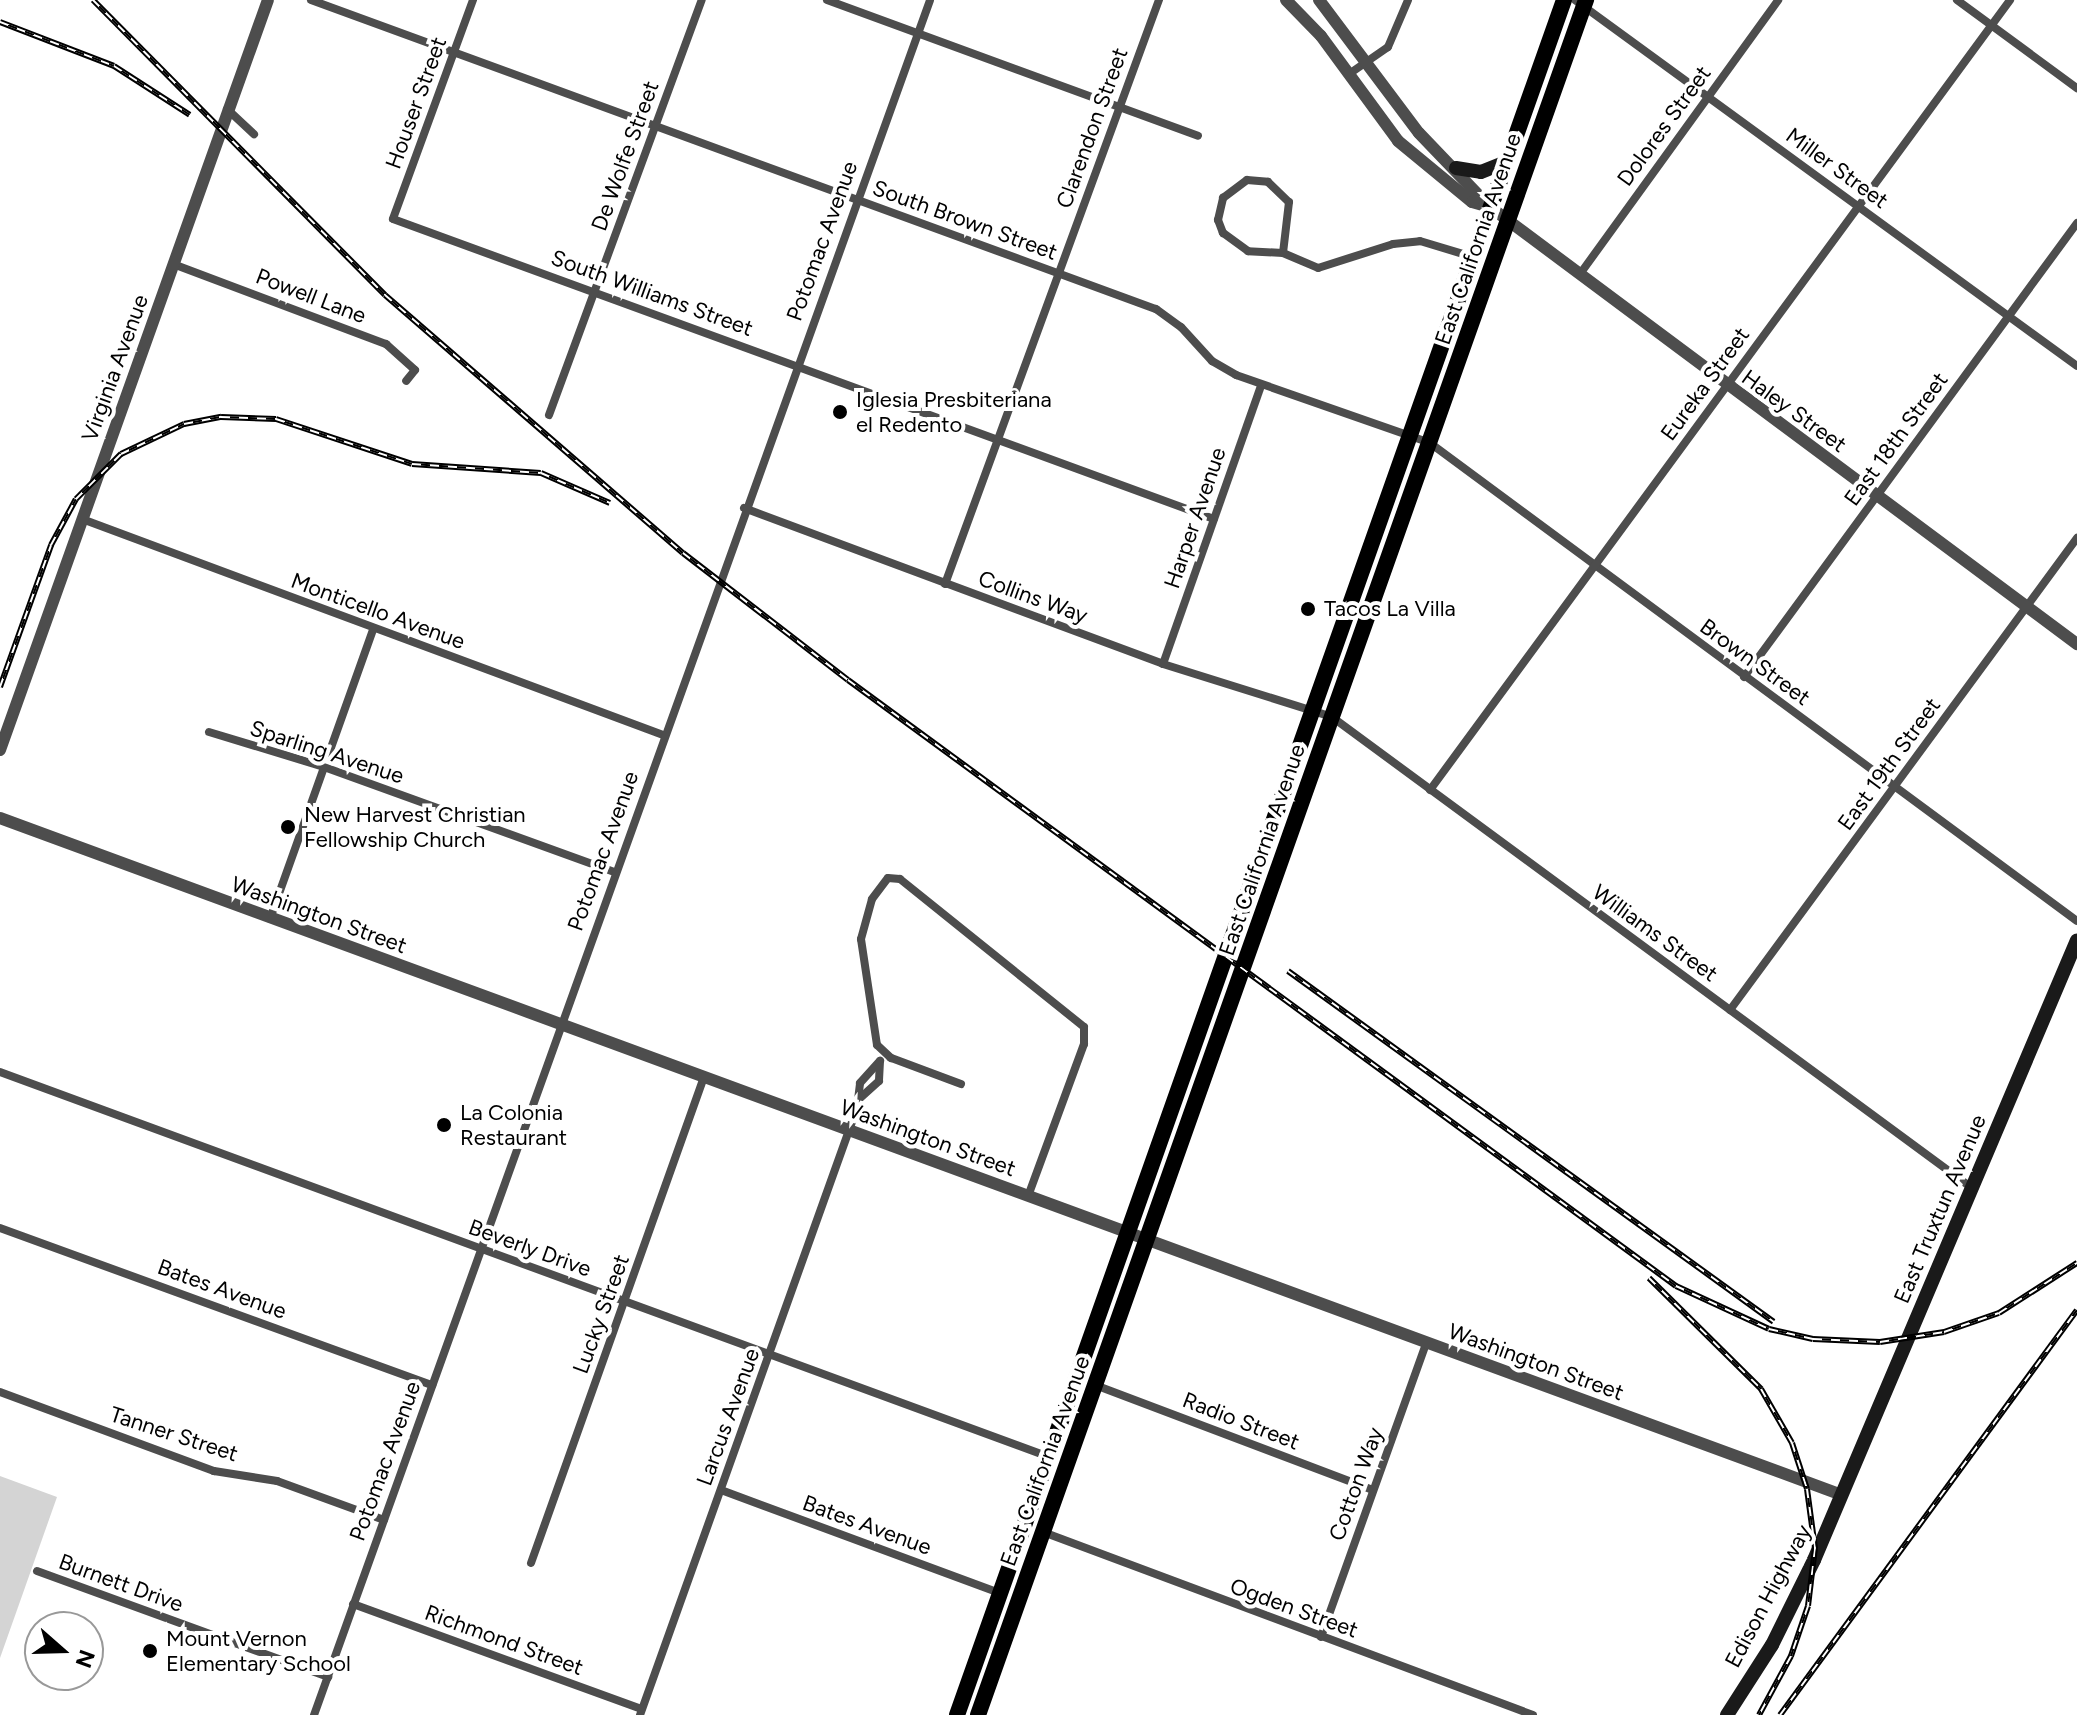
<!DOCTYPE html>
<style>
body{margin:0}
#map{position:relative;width:2077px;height:1715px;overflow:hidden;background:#fff;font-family:Figtree,sans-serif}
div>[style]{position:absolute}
.green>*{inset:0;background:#d4d4d4}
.minor>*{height:8px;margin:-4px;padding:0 4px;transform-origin:4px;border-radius:4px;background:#4d4d4d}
.tertiary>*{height:12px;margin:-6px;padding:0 6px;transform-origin:6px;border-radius:6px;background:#4d4d4d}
.secondary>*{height:14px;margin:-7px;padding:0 7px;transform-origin:7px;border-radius:7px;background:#1a1a1a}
.primary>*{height:16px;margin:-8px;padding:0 8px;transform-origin:8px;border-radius:8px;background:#000}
.rail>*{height:6px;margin-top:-3px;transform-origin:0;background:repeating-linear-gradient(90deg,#fff 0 9px,#000 0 18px);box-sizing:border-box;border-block:2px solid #000}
.dots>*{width:22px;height:22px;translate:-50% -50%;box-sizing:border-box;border:4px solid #fff;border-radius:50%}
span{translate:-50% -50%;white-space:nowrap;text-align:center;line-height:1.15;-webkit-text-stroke:8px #fff;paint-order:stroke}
.street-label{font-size:22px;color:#000}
.poi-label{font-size:22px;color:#000}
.left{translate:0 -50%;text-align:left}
.north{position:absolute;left:24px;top:1611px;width:80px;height:80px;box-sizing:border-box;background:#fff;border:2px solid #999;border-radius:50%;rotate:110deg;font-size:22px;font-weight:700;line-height:32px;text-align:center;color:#000}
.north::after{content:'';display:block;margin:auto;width:28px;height:36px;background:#000;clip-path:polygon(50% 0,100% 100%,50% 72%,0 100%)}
</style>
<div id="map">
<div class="green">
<i style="clip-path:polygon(0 1476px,57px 1497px,0 1658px)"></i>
</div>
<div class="minor">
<i style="left:311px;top:0;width:900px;rotate:20.09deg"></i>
<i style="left:1156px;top:309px;width:31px;rotate:36deg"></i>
<i style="left:1181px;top:327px;width:46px;rotate:47.6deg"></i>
<i style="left:1212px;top:361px;width:28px;rotate:30deg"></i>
<i style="left:1236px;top:375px;width:206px;rotate:19.3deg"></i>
<i style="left:1430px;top:443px;width:804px;rotate:36.46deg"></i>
<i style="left:473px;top:0;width:233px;rotate:110.1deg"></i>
<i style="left:393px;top:219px;width:874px;rotate:20.07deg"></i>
<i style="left:827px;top:0;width:395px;rotate:20.1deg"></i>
<i style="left:1575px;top:0;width:621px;rotate:36.1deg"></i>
<i style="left:1957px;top:0;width:149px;rotate:36.3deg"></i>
<i style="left:1349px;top:74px;width:47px;rotate:-34.7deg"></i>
<i style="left:1388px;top:47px;width:51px;rotate:-66.9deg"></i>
<i style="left:227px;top:109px;width:37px;rotate:43deg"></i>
<i style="left:1247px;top:180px;width:21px;rotate:5deg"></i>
<i style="left:1268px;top:182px;width:29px;rotate:44deg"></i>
<i style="left:1289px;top:202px;width:51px;rotate:96.7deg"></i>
<i style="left:1283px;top:253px;width:35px;rotate:-177deg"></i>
<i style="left:1248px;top:251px;width:31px;rotate:-144deg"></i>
<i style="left:1223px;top:233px;width:14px;rotate:-111deg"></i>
<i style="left:1218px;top:220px;width:23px;rotate:-77deg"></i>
<i style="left:1223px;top:198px;width:30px;rotate:-37deg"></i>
<i style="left:1283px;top:253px;width:38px;rotate:23deg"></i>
<i style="left:1318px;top:268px;width:79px;rotate:-17.7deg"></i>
<i style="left:1393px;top:244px;width:27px;rotate:-6deg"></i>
<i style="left:1420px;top:241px;width:55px;rotate:16.8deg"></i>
<i style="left:173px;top:264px;width:228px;rotate:20.6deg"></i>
<i style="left:386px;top:344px;width:39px;rotate:42deg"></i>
<i style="left:415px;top:370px;width:14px;rotate:129deg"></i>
<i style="left:1580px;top:274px;width:338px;rotate:-54.1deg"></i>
<i style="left:549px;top:415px;width:442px;rotate:-69.8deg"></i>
<i style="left:744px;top:508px;width:447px;rotate:20.4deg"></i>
<i style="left:1163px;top:664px;width:177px;rotate:17.4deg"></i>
<i style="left:1332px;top:717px;width:795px;rotate:36.35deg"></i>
<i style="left:82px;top:519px;width:620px;rotate:20.39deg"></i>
<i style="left:945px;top:584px;width:622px;rotate:-69.88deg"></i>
<i style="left:1163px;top:664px;width:296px;rotate:-70.6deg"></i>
<i style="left:1744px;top:677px;width:563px;rotate:-53.74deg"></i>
<i style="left:209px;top:732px;width:120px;rotate:16.9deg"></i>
<i style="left:324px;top:767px;width:308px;rotate:19.9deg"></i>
<i style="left:1430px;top:790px;width:980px;rotate:-53.71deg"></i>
<i style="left:270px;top:919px;width:308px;rotate:-70.4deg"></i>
<i style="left:1730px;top:1010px;width:586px;rotate:-53.68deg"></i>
<i style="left:0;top:1072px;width:1117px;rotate:20.15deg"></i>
<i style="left:961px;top:1084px;width:75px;rotate:-159.6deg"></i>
<i style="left:891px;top:1058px;width:19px;rotate:-137deg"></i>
<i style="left:877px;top:1045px;width:107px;rotate:-98.6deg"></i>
<i style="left:861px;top:939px;width:41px;rotate:-74.6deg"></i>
<i style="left:872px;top:899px;width:26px;rotate:-53deg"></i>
<i style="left:888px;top:878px;width:12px;rotate:5deg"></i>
<i style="left:900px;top:879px;width:236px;rotate:38.8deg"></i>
<i style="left:1084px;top:1027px;width:17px;rotate:90deg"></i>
<i style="left:1084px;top:1044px;width:162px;rotate:110.2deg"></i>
<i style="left:0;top:1228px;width:460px;rotate:20deg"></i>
<i style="left:1095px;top:1385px;width:297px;rotate:20.7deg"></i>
<i style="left:0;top:1392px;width:228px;rotate:20.3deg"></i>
<i style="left:214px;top:1471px;width:64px;rotate:9deg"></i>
<i style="left:277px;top:1481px;width:114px;rotate:20deg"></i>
<i style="left:721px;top:1490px;width:297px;rotate:20.3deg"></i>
<i style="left:1043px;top:1532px;width:523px;rotate:20.48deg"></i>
<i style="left:531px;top:1563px;width:516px;rotate:-70.41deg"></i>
<i style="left:37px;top:1571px;width:310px;rotate:20deg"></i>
<i style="left:353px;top:1604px;width:307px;rotate:20deg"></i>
<i style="left:1321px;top:1637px;width:312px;rotate:-70.3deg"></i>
<i style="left:314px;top:1715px;width:1822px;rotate:-70.24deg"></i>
<i style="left:640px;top:1715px;width:645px;rotate:-70.33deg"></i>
<i style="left:857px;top:1108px;width:25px;rotate:-83deg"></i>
<i style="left:860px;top:1083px;width:30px;rotate:-48deg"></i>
<i style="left:880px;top:1061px;width:20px;rotate:93deg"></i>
<i style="left:879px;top:1081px;width:25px;rotate:138deg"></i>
</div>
<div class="tertiary">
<i style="left:1286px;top:0;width:50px;rotate:45.8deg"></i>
<i style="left:1321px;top:36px;width:130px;rotate:53.7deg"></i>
<i style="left:1398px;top:141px;width:96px;rotate:39.5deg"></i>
<i style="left:1472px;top:202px;width:19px;rotate:16deg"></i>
<i style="left:1319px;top:0;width:166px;rotate:53.1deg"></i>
<i style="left:1419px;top:133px;width:103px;rotate:46.2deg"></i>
<i style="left:1490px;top:207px;width:732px;rotate:36.67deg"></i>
<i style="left:0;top:750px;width:796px;rotate:-70.34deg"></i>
<i style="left:0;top:818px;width:1962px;rotate:20.18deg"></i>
</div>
<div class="secondary">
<i style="left:1456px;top:168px;width:25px;rotate:9deg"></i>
<i style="left:1481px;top:172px;width:27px;rotate:-22deg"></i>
<i style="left:1727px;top:1715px;width:83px;rotate:-57.3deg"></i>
<i style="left:1772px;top:1645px;width:95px;rotate:-63.7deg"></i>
<i style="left:1814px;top:1560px;width:673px;rotate:-67.01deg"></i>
</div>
<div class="primary">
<i style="left:957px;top:1715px;width:1819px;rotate:-70.51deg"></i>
<i style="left:978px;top:1715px;width:1820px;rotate:-70.48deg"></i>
</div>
<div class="rail">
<i style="left:93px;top:0;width:415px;rotate:45.3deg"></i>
<i style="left:385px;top:295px;width:394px;rotate:40.9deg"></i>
<i style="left:683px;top:553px;width:208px;rotate:37.6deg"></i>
<i style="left:848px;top:680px;width:1026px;rotate:36.2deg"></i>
<i style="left:1676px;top:1286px;width:102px;rotate:24.8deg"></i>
<i style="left:1769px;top:1329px;width:45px;rotate:12.8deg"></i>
<i style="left:1813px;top:1339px;width:67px;rotate:2.6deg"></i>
<i style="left:1880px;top:1342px;width:65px;rotate:-8.9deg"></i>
<i style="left:1944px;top:1332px;width:58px;rotate:-19.1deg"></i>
<i style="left:1999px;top:1313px;width:93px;rotate:-32.7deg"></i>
<i style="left:0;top:22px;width:122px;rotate:21.1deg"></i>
<i style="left:114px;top:66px;width:90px;rotate:32.8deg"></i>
<i style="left:0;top:687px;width:151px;rotate:-70.2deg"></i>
<i style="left:51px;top:545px;width:52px;rotate:-61.5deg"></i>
<i style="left:76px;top:499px;width:64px;rotate:-45deg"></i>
<i style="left:121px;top:454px;width:70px;rotate:-25.5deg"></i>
<i style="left:184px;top:424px;width:38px;rotate:-11deg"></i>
<i style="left:221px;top:417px;width:55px;rotate:2.1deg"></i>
<i style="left:276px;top:419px;width:143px;rotate:18.3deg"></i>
<i style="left:412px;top:464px;width:129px;rotate:4deg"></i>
<i style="left:541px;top:473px;width:75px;rotate:23.5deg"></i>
<i style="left:1288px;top:971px;width:599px;rotate:35.84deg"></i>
<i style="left:1649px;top:1278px;width:158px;rotate:44.7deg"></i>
<i style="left:1761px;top:1389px;width:62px;rotate:60.1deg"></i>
<i style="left:1792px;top:1443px;width:48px;rotate:71.9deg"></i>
<i style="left:1807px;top:1489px;width:60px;rotate:82.3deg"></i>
<i style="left:1815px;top:1548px;width:58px;rotate:96.9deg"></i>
<i style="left:1808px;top:1606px;width:53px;rotate:108.8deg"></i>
<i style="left:1791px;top:1656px;width:67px;rotate:118.5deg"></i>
<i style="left:1780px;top:1715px;width:502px;rotate:-53.75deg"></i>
</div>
<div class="dots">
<i style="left:840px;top:412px;background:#000"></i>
<i style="left:1308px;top:609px;background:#000"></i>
<i style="left:288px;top:827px;background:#000"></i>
<i style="left:444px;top:1125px;background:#000"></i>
<i style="left:150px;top:1651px;background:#000"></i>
</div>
<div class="street-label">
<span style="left:416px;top:103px;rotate:-70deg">Houser Street</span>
<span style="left:1664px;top:126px;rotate:-54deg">Dolores Street</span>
<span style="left:1092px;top:128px;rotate:-70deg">Clarendon Street</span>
<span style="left:625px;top:156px;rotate:-70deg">De Wolfe Street</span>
<span style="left:1837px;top:168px;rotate:36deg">Miller Street</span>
<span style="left:965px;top:220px;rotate:20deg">South Brown Street</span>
<span style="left:1478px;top:239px;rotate:-71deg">East California Avenue</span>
<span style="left:822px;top:241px;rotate:-70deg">Potomac Avenue</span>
<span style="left:652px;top:293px;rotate:20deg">South Williams Street</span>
<span style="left:311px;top:296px;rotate:21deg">Powell Lane</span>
<span style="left:115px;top:368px;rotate:-70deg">Virginia Avenue</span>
<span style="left:1705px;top:384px;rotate:-54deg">Eureka Street</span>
<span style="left:1794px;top:411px;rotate:36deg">Haley Street</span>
<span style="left:1896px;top:439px;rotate:-54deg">East 18th Street</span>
<span style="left:1195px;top:518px;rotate:-71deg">Harper Avenue</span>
<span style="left:1033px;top:597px;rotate:20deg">Collins Way</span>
<span style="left:378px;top:611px;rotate:20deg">Monticello Avenue</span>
<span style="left:1755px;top:662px;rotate:36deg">Brown Street</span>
<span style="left:327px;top:752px;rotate:18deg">Sparling Avenue</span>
<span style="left:1889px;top:764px;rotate:-54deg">East 19th Street</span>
<span style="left:1262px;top:850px;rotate:-71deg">East California Avenue</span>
<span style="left:603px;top:851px;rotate:-70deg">Potomac Avenue</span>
<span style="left:319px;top:915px;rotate:20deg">Washington Street</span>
<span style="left:1655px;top:933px;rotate:36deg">Williams Street</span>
<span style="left:928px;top:1138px;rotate:20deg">Washington Street</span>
<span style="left:1940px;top:1209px;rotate:-67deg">East Truxtun Avenue</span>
<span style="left:530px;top:1248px;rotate:20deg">Beverly Drive</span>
<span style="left:222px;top:1289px;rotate:20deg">Bates Avenue</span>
<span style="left:601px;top:1314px;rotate:-70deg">Lucky Street</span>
<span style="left:1536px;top:1362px;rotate:20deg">Washington Street</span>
<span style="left:728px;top:1417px;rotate:-70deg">Larcus Avenue</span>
<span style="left:1241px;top:1421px;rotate:21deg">Radio Street</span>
<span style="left:174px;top:1434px;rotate:18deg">Tanner Street</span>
<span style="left:385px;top:1461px;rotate:-70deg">Potomac Avenue</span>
<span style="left:1045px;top:1461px;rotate:-70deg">East California Avenue</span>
<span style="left:1356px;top:1484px;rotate:-70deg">Cotton Way</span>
<span style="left:867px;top:1525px;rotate:20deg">Bates Avenue</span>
<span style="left:121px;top:1583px;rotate:20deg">Burnett Drive</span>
<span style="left:1768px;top:1596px;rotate:-62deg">Edison Highway</span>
<span style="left:1294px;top:1608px;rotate:20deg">Ogden Street</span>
<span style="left:504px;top:1640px;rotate:20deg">Richmond Street</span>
</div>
<div class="poi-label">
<span class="left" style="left:856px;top:412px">Iglesia Presbiteriana<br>el Redento</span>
<span class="left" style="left:1324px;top:609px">Tacos La Villa</span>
<span class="left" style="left:304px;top:827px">New Harvest Christian<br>Fellowship Church</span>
<span class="left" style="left:460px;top:1125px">La Colonia<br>Restaurant</span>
<span class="left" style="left:166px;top:1651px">Mount Vernon<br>Elementary School</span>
</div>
<div class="north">N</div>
</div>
